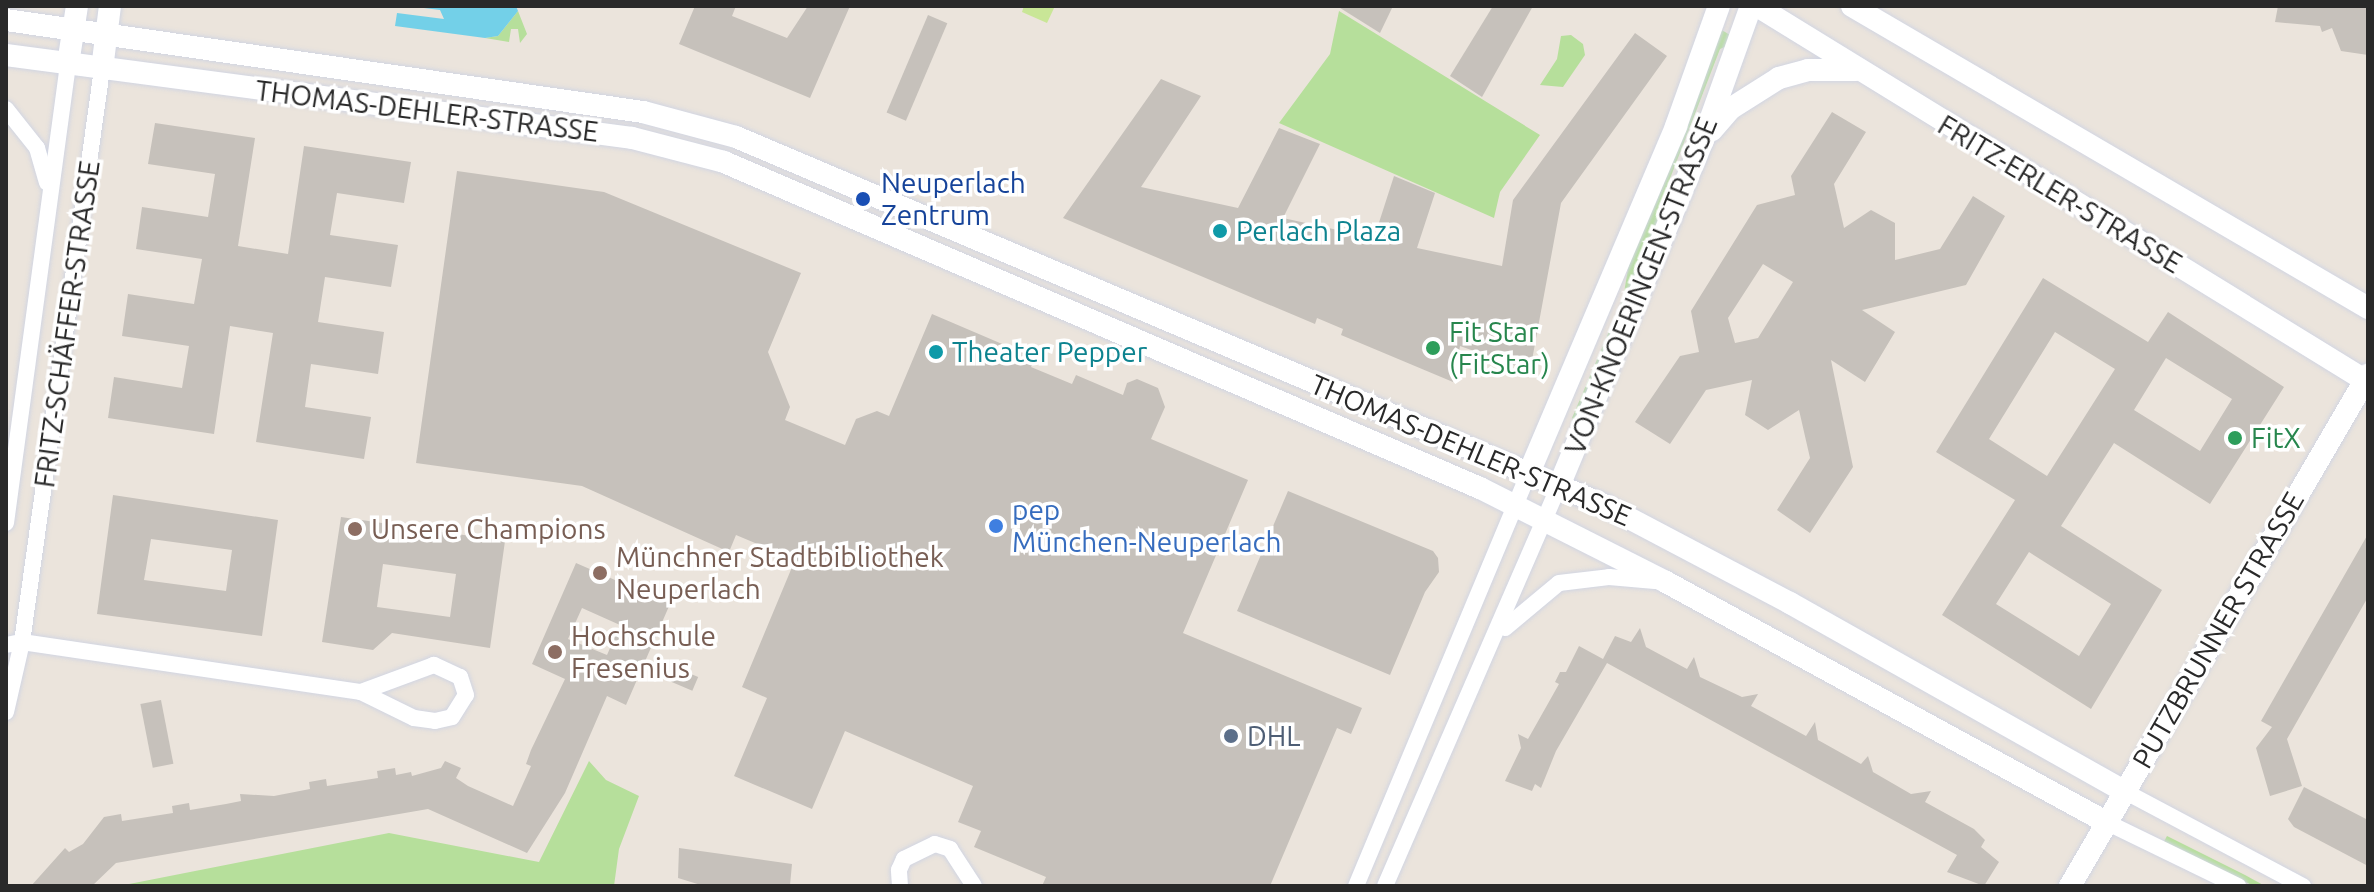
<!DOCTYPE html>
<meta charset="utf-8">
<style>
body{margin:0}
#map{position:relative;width:2374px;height:892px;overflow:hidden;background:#ebe4dc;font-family:Ubuntu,sans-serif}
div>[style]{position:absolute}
.green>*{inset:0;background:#b6df9b}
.pitch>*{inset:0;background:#c9e697}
.water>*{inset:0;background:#73d0e8}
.building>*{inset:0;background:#c6c1bb;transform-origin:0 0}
.roads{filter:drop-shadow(0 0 2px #d1d5e2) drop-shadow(0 0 2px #d1d5e2)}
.street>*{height:16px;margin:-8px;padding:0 8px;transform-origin:8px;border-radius:8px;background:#fff}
.secondary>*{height:22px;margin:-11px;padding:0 11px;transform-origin:11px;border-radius:11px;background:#fff}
.dots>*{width:22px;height:22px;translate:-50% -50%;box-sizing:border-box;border:4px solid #fff;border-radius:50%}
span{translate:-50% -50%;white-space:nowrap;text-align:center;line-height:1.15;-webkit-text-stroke:7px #fff;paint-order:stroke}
.street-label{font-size:28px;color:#292929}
.transit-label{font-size:28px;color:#164399}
.left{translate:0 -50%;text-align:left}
.culture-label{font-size:28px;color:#0d838f}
.leisure-label{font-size:28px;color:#27864d}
.shop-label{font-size:28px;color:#366cbe}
.education-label{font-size:28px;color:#785e54}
.service-label{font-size:28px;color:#4e5e75}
.frame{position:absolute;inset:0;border:8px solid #292929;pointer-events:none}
</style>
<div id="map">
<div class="green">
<i style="clip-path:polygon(518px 11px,527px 34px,520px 43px,518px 29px,511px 29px,509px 42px,485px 38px,498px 36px)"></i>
<i style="clip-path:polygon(1339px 11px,1540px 135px,1500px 192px,1494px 218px,1279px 123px,1330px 54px)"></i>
<i style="clip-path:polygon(1720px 29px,1730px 35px,1727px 46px,1720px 49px,1659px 207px,1657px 235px,1578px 421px,1572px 418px,1623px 299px,1629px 262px,1689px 121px)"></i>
<i style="clip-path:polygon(1571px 35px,1583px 44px,1585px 55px,1563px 87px,1540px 85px,1557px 59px,1561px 36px)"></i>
<i style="clip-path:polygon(589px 761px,606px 780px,639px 796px,619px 849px,614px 886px,119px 886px,389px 833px,539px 862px)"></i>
<i style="clip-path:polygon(2167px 836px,2245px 875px,2265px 886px,2254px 886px,2163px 843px)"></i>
</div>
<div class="pitch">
<i style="clip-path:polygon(1024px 6px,1055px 6px,1047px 23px,1022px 12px)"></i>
</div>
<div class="water">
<i style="clip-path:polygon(408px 6px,516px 6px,518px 11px,498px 36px,485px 38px,395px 26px,397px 13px,444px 19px,440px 10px)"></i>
</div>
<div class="building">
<i style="clip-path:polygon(695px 6px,736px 6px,732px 16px,787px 38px,808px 6px,850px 6px,810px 98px,679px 44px)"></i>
<i style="clip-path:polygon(1337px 6px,1393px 6px,1380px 33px)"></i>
<i style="clip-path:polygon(1493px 6px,1533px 6px,1482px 97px,1450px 76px)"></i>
<i style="clip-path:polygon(2278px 6px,2368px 6px,2368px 55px,2341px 51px,2332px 28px,2322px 32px,2320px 26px,2275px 22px)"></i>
<i style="left:928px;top:15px;width:21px;height:106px;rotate:23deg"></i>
<i style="clip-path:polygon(1635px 33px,1667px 56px,1561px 203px,1530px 371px,1460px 346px,1453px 382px,1341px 335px,1343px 329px,1317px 318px,1315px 324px,1063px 218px,1161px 79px,1201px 96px,1141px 187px,1238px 208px,1279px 128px,1320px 144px,1283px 218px,1374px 238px,1394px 176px,1435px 193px,1417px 248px,1502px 266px,1513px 200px)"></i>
<i style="clip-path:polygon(evenodd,1832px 112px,1866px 132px,1834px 184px,1844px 228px,1871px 210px,1895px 223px,1895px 260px,1940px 249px,1973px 196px,2005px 216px,1966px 285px,1862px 310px,1895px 332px,1865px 382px,1831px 360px,1853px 467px,1810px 533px,1777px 510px,1810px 458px,1799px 410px,1768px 430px,1745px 415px,1752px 380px,1706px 390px,1670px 444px,1635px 422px,1680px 356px,1699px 352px,1691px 311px,1757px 205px,1795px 195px,1791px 176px,1832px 112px,1763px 264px,1793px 282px,1758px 338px,1735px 343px,1728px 318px,1763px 264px)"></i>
<i style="clip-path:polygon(155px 123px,255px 138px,238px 246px,288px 254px,304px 146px,411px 162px,404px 203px,337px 193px,330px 235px,398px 245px,391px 287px,325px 277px,318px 322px,384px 332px,378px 374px,311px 364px,305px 407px,371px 417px,364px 459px,256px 442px,273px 333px,230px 326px,214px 434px,108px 418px,114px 377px,182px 388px,189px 346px,122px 336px,128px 294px,194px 304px,202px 259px,136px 249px,142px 207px,208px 217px,215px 174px,148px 164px)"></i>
<i style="clip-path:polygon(457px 171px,604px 192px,801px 273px,768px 352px,790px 407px,785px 420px,845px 445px,856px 419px,877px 411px,889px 416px,932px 314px,1035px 358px,1031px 367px,1072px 384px,1076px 375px,1123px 395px,1127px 383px,1137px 379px,1158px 388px,1165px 407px,1151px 439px,1248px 480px,1183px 633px,1362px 708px,1351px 734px,1337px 728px,1270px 886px,1042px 886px,1046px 877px,974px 847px,981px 831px,958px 822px,973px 786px,845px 731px,812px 809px,734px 776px,767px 698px,742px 687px,795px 560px,736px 535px,729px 552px,582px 486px,416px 463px)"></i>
<i style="clip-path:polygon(evenodd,2043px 278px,2148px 342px,2168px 312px,2284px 387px,2210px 504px,2114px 443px,2061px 526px,2162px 590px,2091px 709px,1942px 615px,2015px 500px,1936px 452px,2043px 278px,2055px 332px,2115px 369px,2047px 476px,1989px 439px,2055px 332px,2043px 278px,2166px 358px,2232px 399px,2200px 451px,2134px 410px,2166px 358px,2043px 278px,2029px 552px,2111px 604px,2079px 656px,1996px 604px,2029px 552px)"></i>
<i style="clip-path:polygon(1288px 491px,1433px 551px,1438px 558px,1439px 572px,1425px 592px,1390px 675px,1237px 611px)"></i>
<i style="clip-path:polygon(evenodd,113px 495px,278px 520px,262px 636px,97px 614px,113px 495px,151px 539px,232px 550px,226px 591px,144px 580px,151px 539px)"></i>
<i style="clip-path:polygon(evenodd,341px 517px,505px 541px,490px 648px,392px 633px,373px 650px,322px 642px,341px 517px,383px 564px,456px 574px,450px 617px,377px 607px,383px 564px)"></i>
<i style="clip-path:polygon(2368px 534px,2368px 597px,2287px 739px,2302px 786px,2270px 796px,2256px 748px,2272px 727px,2261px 721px)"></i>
<i style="clip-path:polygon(evenodd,576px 563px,670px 604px,626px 705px,607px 696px,565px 793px,527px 853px,428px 809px,116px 863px,92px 886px,31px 886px,65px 848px,69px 852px,83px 844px,104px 817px,121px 814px,122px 821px,173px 813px,172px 806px,189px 803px,190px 810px,226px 804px,241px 801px,240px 794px,274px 796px,310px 789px,309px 782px,326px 779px,327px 786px,378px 778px,377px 771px,395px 768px,396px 775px,411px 772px,412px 776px,441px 768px,445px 761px,461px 768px,456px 778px,468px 786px,513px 806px,531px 766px,526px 764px,531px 750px,565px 679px,532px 664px,576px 563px,582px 608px,620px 625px,607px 655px,568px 639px,582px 608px)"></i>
<i style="clip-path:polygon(1640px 628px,1646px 647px,1687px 669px,1694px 657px,1700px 677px,1742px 697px,1758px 694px,1751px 706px,1806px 736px,1815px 722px,1818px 740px,1861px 764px,1868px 756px,1873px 772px,1911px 794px,1931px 791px,1925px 802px,1974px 829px,1985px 840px,1981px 847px,1999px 862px,1984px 886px,1947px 872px,1957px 855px,1607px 663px,1556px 751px,1541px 788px,1535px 784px,1532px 791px,1505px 781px,1521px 748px,1518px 734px,1528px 739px,1559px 684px,1555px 682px,1560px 672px,1566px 672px,1579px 646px,1603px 659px,1615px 636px,1631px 642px)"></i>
<i style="left:677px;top:668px;width:23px;height:15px;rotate:23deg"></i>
<i style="left:161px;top:700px;width:65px;height:21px;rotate:79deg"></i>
<i style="clip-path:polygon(2304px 787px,2368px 820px,2368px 866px,2294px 827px,2288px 819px)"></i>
<i style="clip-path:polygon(679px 848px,792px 864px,790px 885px,704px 886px,678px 878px)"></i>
</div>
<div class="roads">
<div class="street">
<i style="left:6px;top:109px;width:50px;rotate:51.5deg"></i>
<i style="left:37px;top:148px;width:36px;rotate:74deg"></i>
<i style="left:6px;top:523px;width:463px;rotate:-82.3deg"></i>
<i style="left:1505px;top:628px;width:70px;rotate:-39.8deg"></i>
<i style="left:1559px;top:583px;width:50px;rotate:-6.8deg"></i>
<i style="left:1609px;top:577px;width:46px;rotate:5deg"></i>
<i style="left:6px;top:645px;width:16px;rotate:-11deg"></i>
<i style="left:22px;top:642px;width:343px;rotate:8.4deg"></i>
<i style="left:361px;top:692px;width:59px;rotate:26.1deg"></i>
<i style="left:414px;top:718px;width:21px;rotate:8deg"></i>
<i style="left:435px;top:721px;width:17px;rotate:-13deg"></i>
<i style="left:452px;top:717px;width:26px;rotate:-58deg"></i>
<i style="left:466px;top:695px;width:19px;rotate:-108deg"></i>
<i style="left:460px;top:677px;width:29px;rotate:-155deg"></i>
<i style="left:434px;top:665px;width:78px;rotate:159.7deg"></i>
<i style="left:6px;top:712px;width:72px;rotate:-77.1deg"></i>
<i style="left:22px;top:642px;width:579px;rotate:-82.05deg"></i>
<i style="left:2124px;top:791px;width:203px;rotate:28deg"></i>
<i style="left:2106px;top:822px;width:147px;rotate:25.9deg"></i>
<i style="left:900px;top:886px;width:16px;rotate:-94deg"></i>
<i style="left:899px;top:870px;width:12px;rotate:-66deg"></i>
<i style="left:904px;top:859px;width:34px;rotate:-26deg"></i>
<i style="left:935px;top:844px;width:16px;rotate:18deg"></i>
<i style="left:950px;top:849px;width:44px;rotate:57deg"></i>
<i style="left:1356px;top:886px;width:448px;rotate:-67.3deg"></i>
<i style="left:1385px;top:886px;width:436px;rotate:-66.5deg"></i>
</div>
<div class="secondary">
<i style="left:1757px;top:6px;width:717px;rotate:31.61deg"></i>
<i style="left:1852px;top:6px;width:598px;rotate:30.34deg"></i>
<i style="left:6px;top:20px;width:644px;rotate:8.22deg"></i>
<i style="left:643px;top:112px;width:96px;rotate:15deg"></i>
<i style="left:736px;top:137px;width:945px;rotate:22.98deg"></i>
<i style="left:1606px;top:506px;width:208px;rotate:27.8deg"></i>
<i style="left:1790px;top:603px;width:383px;rotate:29.4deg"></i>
<i style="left:6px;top:55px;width:631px;rotate:7.55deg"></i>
<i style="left:632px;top:138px;width:95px;rotate:14.6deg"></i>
<i style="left:724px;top:162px;width:823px;rotate:23.33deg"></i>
<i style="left:1480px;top:488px;width:208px;rotate:26.8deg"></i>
<i style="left:1666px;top:582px;width:501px;rotate:28.61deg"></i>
<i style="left:68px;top:64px;width:59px;rotate:-81.2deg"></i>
<i style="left:102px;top:69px;width:64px;rotate:-82.8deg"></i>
<i style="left:1712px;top:130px;width:28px;rotate:-49deg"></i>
<i style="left:1730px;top:109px;width:58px;rotate:-32.3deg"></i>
<i style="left:1779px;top:78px;width:30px;rotate:-15deg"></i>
<i style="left:1808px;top:70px;width:48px"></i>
<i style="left:1529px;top:473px;width:377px;rotate:-67deg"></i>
<i style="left:1676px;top:126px;width:127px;rotate:-70.3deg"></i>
<i style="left:1559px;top:486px;width:375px;rotate:-67.4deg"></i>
<i style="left:1703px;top:140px;width:142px;rotate:-70.3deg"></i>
<i style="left:2070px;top:886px;width:592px;rotate:-59.75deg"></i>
</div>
</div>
<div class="dots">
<i style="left:863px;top:199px;background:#1a4fb4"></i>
<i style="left:1220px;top:231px;background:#0f9aa8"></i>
<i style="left:1433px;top:348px;background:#2e9e5b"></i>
<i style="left:936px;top:352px;background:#0f9aa8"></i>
<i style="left:2235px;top:438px;background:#2e9e5b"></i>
<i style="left:996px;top:526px;background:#3f7fe0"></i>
<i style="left:355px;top:529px;background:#8d6e63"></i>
<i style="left:600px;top:573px;background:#8d6e63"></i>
<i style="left:555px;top:652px;background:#8d6e63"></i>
<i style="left:1231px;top:736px;background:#5c6f8a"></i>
</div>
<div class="street-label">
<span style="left:427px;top:111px;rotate:7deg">THOMAS-DEHLER-STRASSE</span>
<span style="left:2060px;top:194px;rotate:31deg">FRITZ-ERLER-STRASSE</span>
<span style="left:1641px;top:286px;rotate:-68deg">VON-KNOERINGEN-STRASSE</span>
<span style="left:67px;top:324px;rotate:-82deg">FRITZ-SCHÄFFER-STRASSE</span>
<span style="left:1471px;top:450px;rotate:23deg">THOMAS-DEHLER-STRASSE</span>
<span style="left:2218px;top:630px;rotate:-60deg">PUTZBRUNNER STRASSE</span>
</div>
<div class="transit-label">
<span class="left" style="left:881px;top:199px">Neuperlach<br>Zentrum</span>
</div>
<div class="culture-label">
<span class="left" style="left:1236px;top:231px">Perlach Plaza</span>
<span class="left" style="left:952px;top:352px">Theater Pepper</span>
</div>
<div class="leisure-label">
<span class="left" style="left:1449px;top:348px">Fit Star<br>(FitStar)</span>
<span class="left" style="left:2251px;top:438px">FitX</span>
</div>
<div class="shop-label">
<span class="left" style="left:1012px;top:526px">pep<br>München-Neuperlach</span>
</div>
<div class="education-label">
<span class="left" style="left:371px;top:529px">Unsere Champions</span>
<span class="left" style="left:616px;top:573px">Münchner Stadtbibliothek<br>Neuperlach</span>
<span class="left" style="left:571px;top:652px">Hochschule<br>Fresenius</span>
</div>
<div class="service-label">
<span class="left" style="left:1247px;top:736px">DHL</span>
</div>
<div class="frame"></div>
</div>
